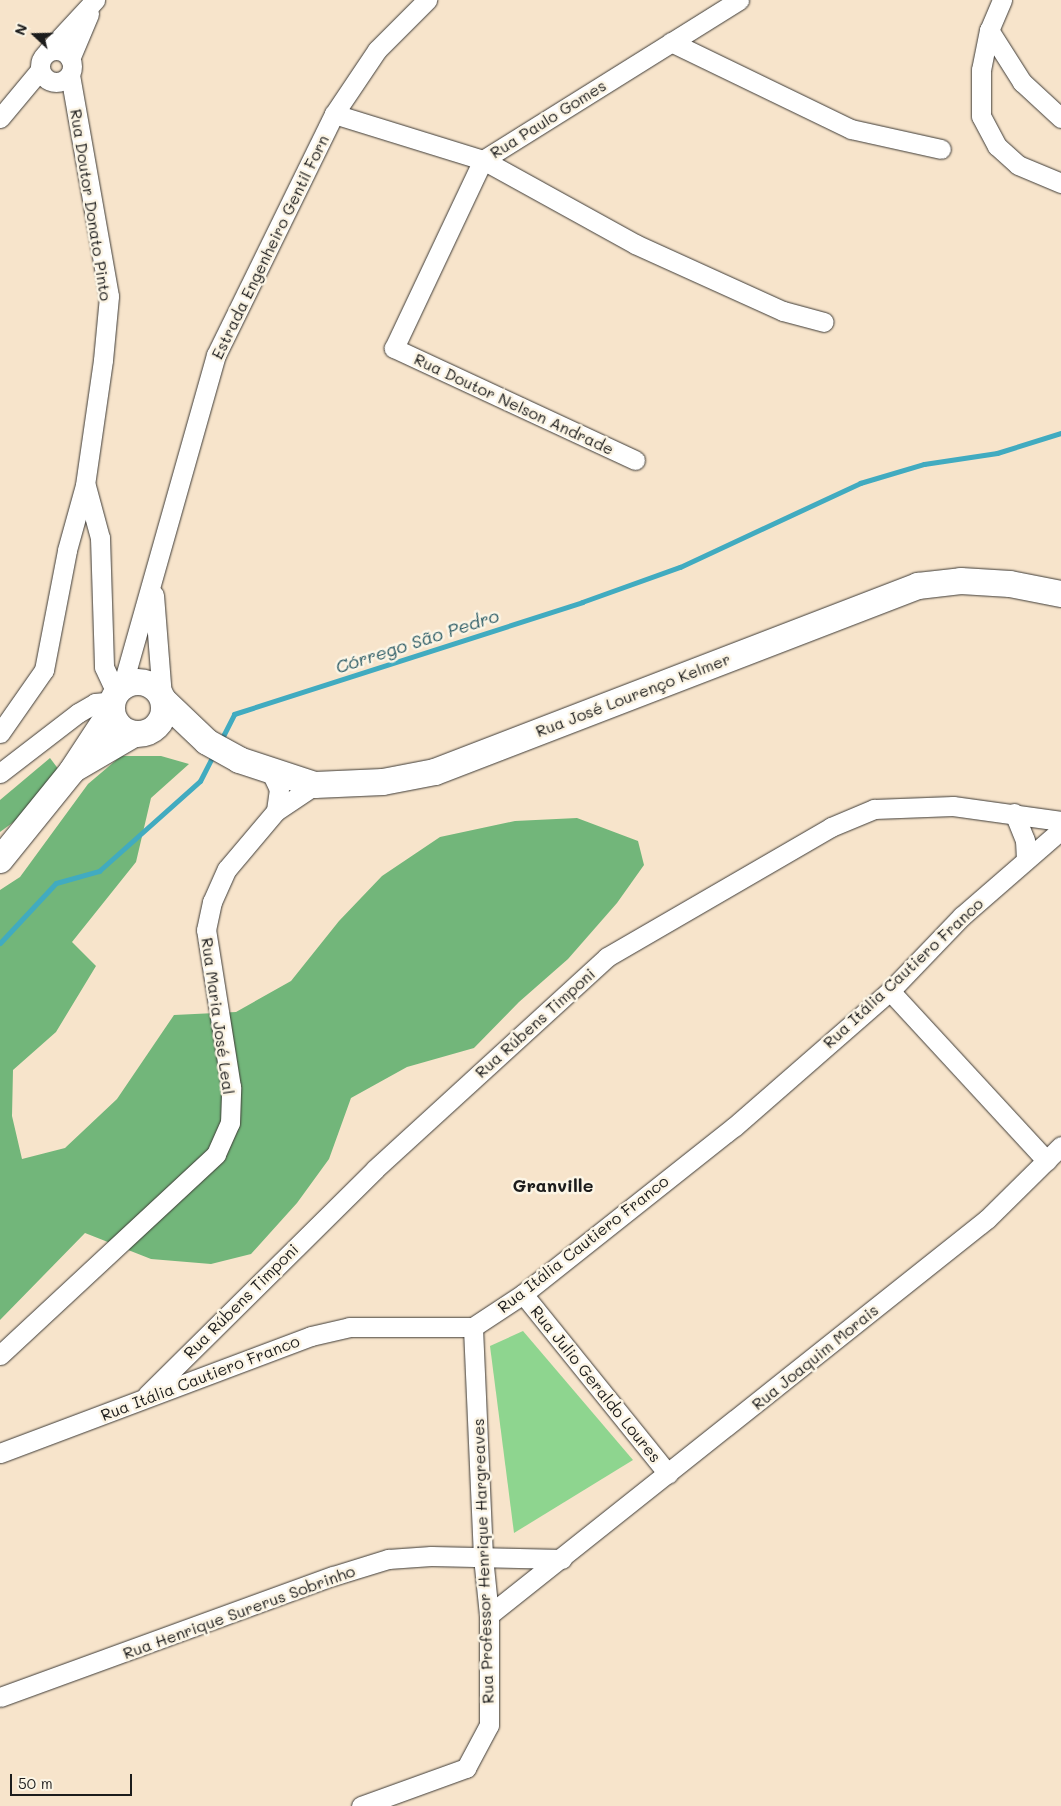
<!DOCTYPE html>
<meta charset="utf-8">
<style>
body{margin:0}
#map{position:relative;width:1061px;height:1806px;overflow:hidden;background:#f7e4cb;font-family:Mali,sans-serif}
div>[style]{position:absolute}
.green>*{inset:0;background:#8ed58f}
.forest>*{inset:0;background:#72b67a}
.stream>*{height:5px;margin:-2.5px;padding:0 2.5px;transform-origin:2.5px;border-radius:2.5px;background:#41abc0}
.roads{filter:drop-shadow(0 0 1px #3d3a36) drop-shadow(0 0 1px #3d3a36)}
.street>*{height:19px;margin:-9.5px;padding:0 9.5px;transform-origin:9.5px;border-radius:9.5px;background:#fff}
.street>.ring{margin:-9.5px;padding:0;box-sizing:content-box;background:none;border:19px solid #fff;border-radius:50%}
.secondary>*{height:26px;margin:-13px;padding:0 13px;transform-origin:13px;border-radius:13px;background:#fff}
.secondary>.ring{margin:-13px;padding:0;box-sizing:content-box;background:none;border:26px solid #fff;border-radius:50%}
span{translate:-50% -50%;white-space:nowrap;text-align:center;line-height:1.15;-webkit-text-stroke:5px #fcf5e5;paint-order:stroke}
.street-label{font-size:16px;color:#1c1c1c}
.water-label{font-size:18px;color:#2d5c66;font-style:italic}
.neighbourhood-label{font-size:18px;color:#1c1c1c;font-weight:700}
.north{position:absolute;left:10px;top:10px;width:50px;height:50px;-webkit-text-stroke:4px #fcf5e5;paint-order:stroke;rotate:291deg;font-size:14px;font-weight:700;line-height:20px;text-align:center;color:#1c1c1c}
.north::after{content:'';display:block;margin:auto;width:18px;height:22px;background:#1c1c1c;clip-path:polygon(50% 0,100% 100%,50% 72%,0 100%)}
.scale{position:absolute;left:10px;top:1774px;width:122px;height:22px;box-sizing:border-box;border:2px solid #1c1c1c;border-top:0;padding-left:6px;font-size:15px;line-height:18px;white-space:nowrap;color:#1c1c1c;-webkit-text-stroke:4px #fcf5e5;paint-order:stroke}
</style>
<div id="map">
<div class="green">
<i style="clip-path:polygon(523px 1331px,633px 1460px,514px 1533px,490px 1346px)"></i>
</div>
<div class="forest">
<i style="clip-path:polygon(121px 756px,161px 756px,189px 764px,151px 798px,136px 862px,72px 942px,96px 966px,56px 1032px,13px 1070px,12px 1116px,22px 1159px,65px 1148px,117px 1099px,174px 1015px,236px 1012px,291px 981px,339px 921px,382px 876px,440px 837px,515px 821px,577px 818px,638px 841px,644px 865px,617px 903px,568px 959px,519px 1002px,474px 1048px,407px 1067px,351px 1098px,329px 1159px,297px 1203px,251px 1254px,211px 1264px,151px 1259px,85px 1233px,0 1320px,0 890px,20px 877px,88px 784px)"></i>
<i style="clip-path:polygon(50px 758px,59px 770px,15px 821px,0 832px,0 800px)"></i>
</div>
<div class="stream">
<i style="left:220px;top:742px;width:31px;rotate:-63deg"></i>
<i style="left:234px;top:714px;width:366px;rotate:-17.8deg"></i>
<i style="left:582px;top:602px;width:104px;rotate:-19.7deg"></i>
<i style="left:680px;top:567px;width:199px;rotate:-25deg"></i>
<i style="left:860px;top:483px;width:67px;rotate:-16.5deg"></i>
<i style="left:924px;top:464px;width:74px;rotate:-8.6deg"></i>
<i style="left:997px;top:453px;width:67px;rotate:-17.4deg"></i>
<i style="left:0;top:943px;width:82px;rotate:-47deg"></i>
<i style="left:56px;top:883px;width:45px;rotate:-15.6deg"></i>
<i style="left:99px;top:871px;width:135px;rotate:-41.7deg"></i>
<i style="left:200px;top:781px;width:30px;rotate:-63deg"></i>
</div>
<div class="roads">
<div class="street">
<i style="left:1002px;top:0;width:33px;rotate:113deg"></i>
<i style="left:989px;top:30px;width:62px;rotate:57.6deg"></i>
<i style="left:1022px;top:82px;width:53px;rotate:42.7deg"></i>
<i style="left:989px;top:30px;width:41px;rotate:101.3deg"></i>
<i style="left:981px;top:70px;width:46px;rotate:90deg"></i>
<i style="left:981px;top:116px;width:34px;rotate:62deg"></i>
<i style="left:997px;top:146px;width:28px;rotate:42deg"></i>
<i style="left:1018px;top:165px;width:47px;rotate:22.7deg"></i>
<i style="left:671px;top:42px;width:200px;rotate:25.8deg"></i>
<i style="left:851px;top:129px;width:92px;rotate:12.5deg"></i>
<i class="ring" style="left:40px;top:50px;width:13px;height:13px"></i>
<i style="left:47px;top:52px;width:71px;rotate:-47.3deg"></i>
<i style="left:70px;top:59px;width:49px;rotate:-67.1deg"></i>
<i style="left:334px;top:114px;width:156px;rotate:17.2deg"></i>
<i style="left:483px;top:160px;width:174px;rotate:28.9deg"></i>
<i style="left:635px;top:244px;width:162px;rotate:24.4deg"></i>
<i style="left:783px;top:311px;width:42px;rotate:15deg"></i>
<i style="left:0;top:118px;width:62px;rotate:-50.2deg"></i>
<i style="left:635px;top:460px;width:266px;rotate:-155.1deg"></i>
<i style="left:394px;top:348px;width:208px;rotate:-64.7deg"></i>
<i style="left:483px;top:160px;width:302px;rotate:-32deg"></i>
<i style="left:86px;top:486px;width:54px;rotate:74.9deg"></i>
<i style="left:100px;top:538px;width:129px;rotate:88.2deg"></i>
<i style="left:104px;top:667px;width:29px;rotate:65deg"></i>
<i style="left:154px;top:595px;width:101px;rotate:85.5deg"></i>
<i style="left:122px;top:687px;width:345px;rotate:-74.2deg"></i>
<i style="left:216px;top:355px;width:268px;rotate:-63.9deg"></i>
<i style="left:334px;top:114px;width:77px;rotate:-56.1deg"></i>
<i style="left:377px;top:50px;width:71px;rotate:-45deg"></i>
<i style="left:0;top:733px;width:77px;rotate:-55.1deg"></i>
<i style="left:44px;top:670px;width:122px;rotate:-79.1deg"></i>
<i style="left:67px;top:550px;width:67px;rotate:-74.5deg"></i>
<i style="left:85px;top:485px;width:126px;rotate:-81.8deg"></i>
<i style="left:103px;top:360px;width:64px;rotate:-84.6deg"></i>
<i style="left:109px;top:296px;width:225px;rotate:-100deg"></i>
<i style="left:270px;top:770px;width:21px;rotate:65deg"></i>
<i style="left:279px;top:789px;width:22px;rotate:98deg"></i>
<i style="left:0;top:773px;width:98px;rotate:-37.6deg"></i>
<i style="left:78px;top:713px;width:20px;rotate:-30deg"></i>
<i style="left:95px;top:703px;width:18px;rotate:-6deg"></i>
<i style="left:1014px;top:813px;width:29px;rotate:68deg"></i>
<i style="left:1025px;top:840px;width:18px;rotate:87deg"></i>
<i style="left:890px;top:991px;width:231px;rotate:47.3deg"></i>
<i style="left:523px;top:1294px;width:231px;rotate:51.1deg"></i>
<i style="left:0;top:1355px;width:295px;rotate:-42.9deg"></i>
<i style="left:216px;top:1154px;width:34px;rotate:-66deg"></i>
<i style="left:230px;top:1123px;width:36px;rotate:-88deg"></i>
<i style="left:231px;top:1087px;width:159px;rotate:-99deg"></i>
<i style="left:206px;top:930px;width:29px;rotate:-78deg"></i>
<i style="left:212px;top:902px;width:36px;rotate:-66deg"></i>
<i style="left:227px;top:869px;width:76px;rotate:-49.8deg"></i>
<i style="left:276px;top:811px;width:47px;rotate:-33.7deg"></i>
<i style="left:147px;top:1395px;width:321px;rotate:-44.7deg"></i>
<i style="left:375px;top:1169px;width:314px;rotate:-42.4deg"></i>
<i style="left:607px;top:957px;width:259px;rotate:-30.1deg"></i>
<i style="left:831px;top:827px;width:47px;rotate:-22.7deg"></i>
<i style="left:874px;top:809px;width:79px;rotate:-2.2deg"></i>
<i style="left:953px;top:806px;width:109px;rotate:7.9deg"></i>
<i style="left:0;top:1453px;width:332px;rotate:-20.6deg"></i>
<i style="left:311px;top:1336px;width:39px;rotate:-13deg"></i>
<i style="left:349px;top:1327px;width:124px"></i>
<i style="left:473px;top:1327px;width:60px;rotate:-33.4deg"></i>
<i style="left:523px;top:1294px;width:269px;rotate:-38.4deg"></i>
<i style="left:734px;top:1127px;width:207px;rotate:-41.1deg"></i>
<i style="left:890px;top:991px;width:104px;rotate:-46.2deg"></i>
<i style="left:962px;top:916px;width:131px;rotate:-41deg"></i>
<i style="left:489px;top:1615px;width:636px;rotate:-38.49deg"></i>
<i style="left:987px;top:1219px;width:104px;rotate:-44.6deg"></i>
<i style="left:0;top:1697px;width:354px;rotate:-20deg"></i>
<i style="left:333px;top:1576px;width:58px;rotate:-17.2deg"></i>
<i style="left:388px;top:1559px;width:43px;rotate:-4deg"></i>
<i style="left:431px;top:1556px;width:131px;rotate:1.3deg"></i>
<i style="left:361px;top:1806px;width:112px;rotate:-19.9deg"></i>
<i style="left:466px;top:1768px;width:49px;rotate:-61.9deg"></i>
<i style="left:489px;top:1725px;width:110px;rotate:-90deg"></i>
<i style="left:489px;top:1615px;width:58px;rotate:-95.9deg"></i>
<i style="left:483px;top:1557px;width:230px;rotate:-92.5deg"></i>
</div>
<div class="secondary">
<i class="ring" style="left:112px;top:682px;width:26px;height:26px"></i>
<i style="left:164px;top:701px;width:59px;rotate:43.6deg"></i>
<i style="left:207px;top:742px;width:37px;rotate:29deg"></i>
<i style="left:239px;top:760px;width:80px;rotate:18.2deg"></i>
<i style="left:315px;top:785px;width:68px;rotate:-2.5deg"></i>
<i style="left:383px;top:782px;width:53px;rotate:-10.9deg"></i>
<i style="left:435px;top:772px;width:518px;rotate:-21.06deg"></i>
<i style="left:918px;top:586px;width:43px;rotate:-6.6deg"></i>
<i style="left:961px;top:581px;width:49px;rotate:3.5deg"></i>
<i style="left:1010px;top:584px;width:52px;rotate:11.1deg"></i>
<i style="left:74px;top:769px;width:69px;rotate:-30.3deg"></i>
<i style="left:0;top:860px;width:114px;rotate:-51deg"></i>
<i style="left:72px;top:771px;width:73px;rotate:-56.7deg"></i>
</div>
</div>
<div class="street-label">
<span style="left:548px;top:119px;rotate:-32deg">Rua Paulo Gomes</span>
<span style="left:91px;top:205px;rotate:81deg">Rua Doutor Donato Pinto</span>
<span style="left:270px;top:247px;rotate:-64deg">Estrada Engenheiro Gentil Forn</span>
<span style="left:514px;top:404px;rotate:25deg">Rua Doutor Nelson Andrade</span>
<span style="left:633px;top:695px;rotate:-21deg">Rua José Lourenço Kelmer</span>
<span style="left:903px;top:973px;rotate:-43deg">Rua Itália Cautiero Franco</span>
<span style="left:218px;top:1016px;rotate:82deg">Rua Maria José Leal</span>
<span style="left:535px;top:1023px;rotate:-42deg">Rua Rúbens Timponi</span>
<span style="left:583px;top:1244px;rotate:-38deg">Rua Itália Cautiero Franco</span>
<span style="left:241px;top:1301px;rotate:-45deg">Rua Rúbens Timponi</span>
<span style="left:815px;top:1357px;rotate:-39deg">Rua Joaquim Morais</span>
<span style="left:200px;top:1378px;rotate:-21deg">Rua Itália Cautiero Franco</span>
<span style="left:596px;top:1384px;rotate:51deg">Rua Julio Geraldo Loures</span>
<span style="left:483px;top:1561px;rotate:-92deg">Rua Professor Henrique Hargreaves</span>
<span style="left:239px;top:1612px;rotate:-20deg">Rua Henrique Surerus Sobrinho</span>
</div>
<div class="water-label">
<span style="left:417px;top:641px;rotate:-18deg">Córrego São Pedro</span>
</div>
<div class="neighbourhood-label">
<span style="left:553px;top:1185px">Granville</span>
</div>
<div class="north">N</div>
<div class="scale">50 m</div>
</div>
